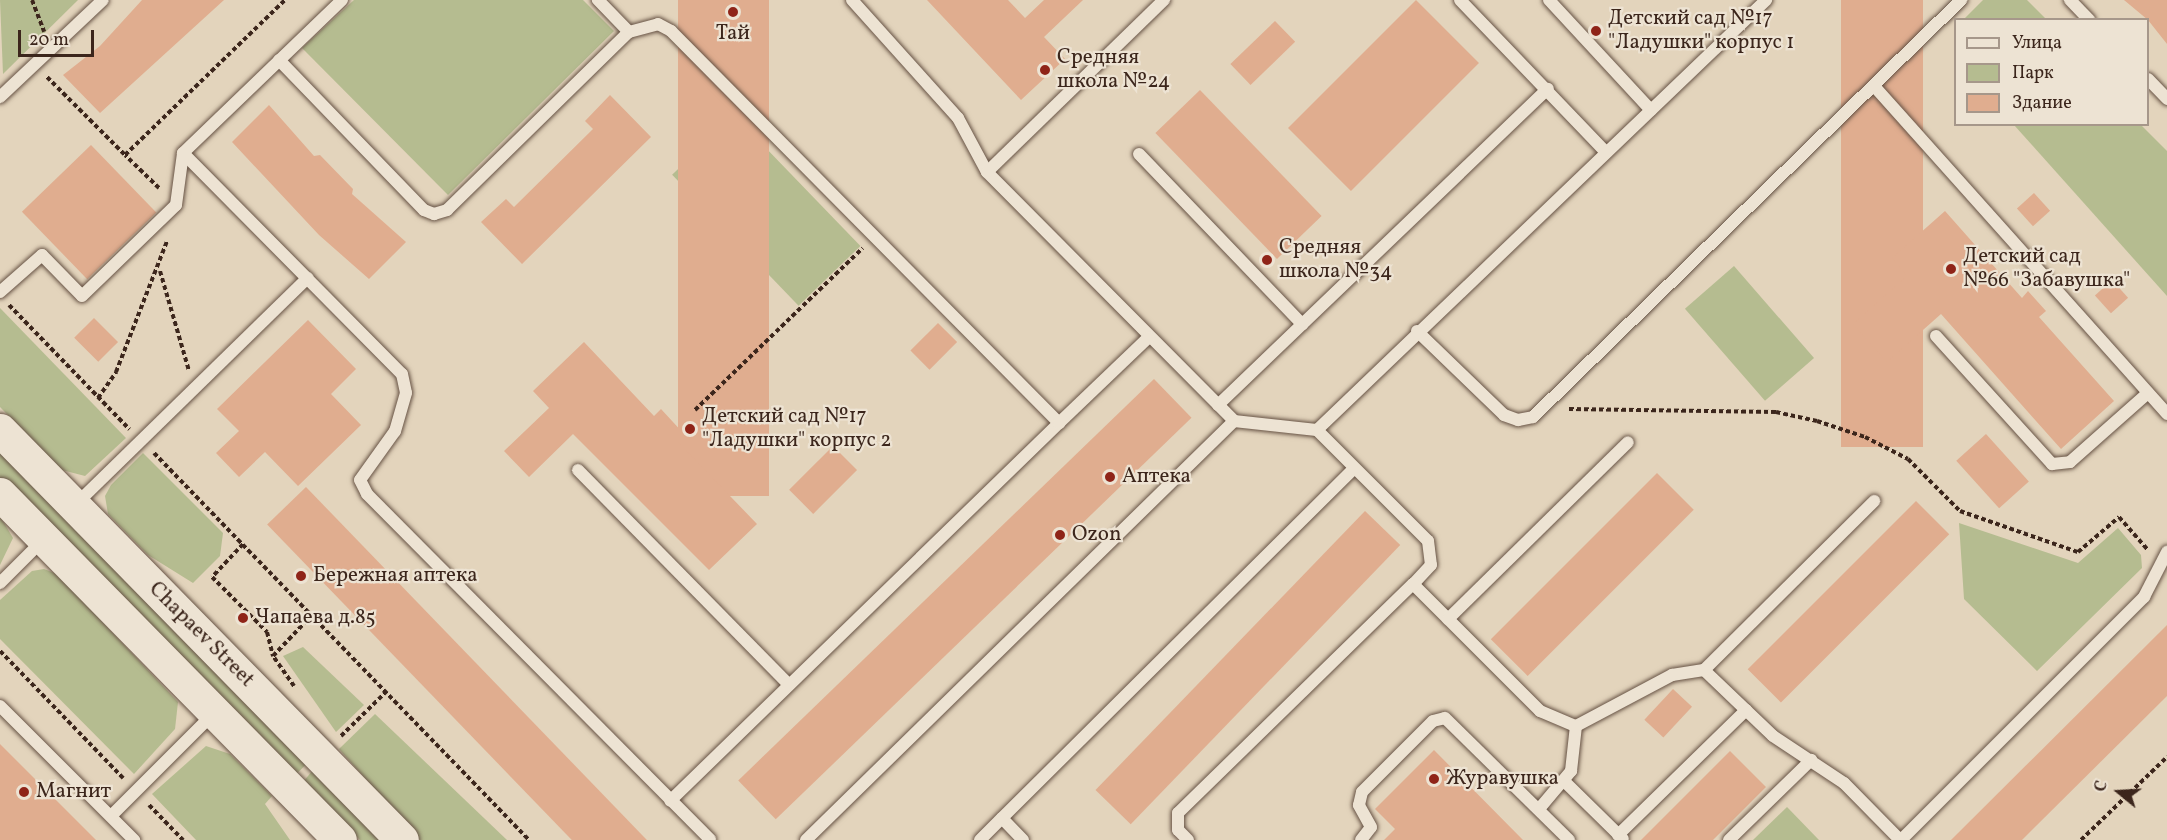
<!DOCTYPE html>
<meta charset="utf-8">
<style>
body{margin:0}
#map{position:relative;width:2167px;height:840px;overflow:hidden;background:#e3d4bc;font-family:Vollkorn,serif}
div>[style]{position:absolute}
.green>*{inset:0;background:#b5bc90;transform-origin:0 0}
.building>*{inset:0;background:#e0ad8f;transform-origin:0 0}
.path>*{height:4px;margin-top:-2px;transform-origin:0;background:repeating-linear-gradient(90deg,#3c261c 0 4.5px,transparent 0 7.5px)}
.roads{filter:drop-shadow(0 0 2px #665244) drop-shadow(0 0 2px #665244)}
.service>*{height:12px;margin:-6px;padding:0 6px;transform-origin:6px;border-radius:6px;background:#ede3d3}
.secondary>*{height:33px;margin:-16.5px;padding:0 16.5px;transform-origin:16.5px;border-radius:16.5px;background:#ede3d3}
.dots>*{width:16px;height:16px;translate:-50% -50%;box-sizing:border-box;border:3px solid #ede3d3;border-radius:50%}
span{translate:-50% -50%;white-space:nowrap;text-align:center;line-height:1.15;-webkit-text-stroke:4.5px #ede3d3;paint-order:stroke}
.poi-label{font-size:21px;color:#3c261c}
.left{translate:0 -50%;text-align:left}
.street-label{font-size:21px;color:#3c261c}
.legend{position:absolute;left:1954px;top:18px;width:195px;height:108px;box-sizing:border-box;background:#ede3d3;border:2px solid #a6978a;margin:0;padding:8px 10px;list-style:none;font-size:18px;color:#3c261c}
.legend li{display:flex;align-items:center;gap:12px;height:30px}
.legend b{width:30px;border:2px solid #a6978a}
.north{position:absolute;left:2089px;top:762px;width:60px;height:60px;-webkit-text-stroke:4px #ede3d3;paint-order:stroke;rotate:288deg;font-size:16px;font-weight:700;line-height:24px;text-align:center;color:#3c261c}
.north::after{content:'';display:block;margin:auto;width:21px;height:27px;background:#3c261c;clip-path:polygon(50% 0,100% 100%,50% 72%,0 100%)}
.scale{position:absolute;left:18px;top:30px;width:76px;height:27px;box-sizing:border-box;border:3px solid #3c261c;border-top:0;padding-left:8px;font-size:18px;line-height:21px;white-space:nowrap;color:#3c261c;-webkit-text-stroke:4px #ede3d3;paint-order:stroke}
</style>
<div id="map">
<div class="green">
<i style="clip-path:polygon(0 0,78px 0,3px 74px)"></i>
<i style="clip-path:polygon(354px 0,583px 0,614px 31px,448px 195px,302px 48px)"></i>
<i style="clip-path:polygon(1983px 0,2027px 0,2046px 19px,1964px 19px)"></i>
<i style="left:734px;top:115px;width:182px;height:86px;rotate:46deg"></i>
<i style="clip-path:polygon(2014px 125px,2141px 125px,2167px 151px,2167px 296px)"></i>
<i style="left:1734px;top:266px;width:122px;height:65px;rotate:49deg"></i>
<i style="clip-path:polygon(0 308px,126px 438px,85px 476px,62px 470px,0 407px)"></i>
<i style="left:0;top:451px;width:438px;height:24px;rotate:45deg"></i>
<i style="clip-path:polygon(143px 453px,223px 533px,220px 556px,193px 583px,148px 555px,108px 514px,105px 496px,111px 485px)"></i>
<i style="clip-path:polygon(0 516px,13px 538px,0 565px)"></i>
<i style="clip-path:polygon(1959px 523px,2078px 563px,2118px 528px,2141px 555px,2142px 568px,2037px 671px,1964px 599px)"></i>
<i style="clip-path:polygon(44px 569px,57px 574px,178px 702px,175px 729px,134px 774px,0 639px,0 600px,32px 571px)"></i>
<i style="clip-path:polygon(303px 647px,364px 705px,336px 732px,283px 656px)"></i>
<i style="clip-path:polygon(375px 714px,507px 840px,420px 840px,339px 749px)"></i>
<i style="clip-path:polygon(206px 746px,230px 754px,272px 796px,265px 804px,290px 840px,196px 840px,152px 794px)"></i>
<i style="clip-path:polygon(313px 770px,382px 840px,360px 840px,303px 782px)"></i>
<i style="clip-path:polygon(1787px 807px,1819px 840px,1753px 840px)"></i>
</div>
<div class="building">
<i style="clip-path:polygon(142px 0,224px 0,100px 113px,63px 75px,100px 46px)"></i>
<i style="left:678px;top:0;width:91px;height:496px"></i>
<i style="clip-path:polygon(927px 0,1008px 0,1025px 18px,1044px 0,1083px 0,1044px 37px,1065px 59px,1021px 100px)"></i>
<i style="left:1416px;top:0;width:89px;height:181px;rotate:45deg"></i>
<i style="left:1841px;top:0;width:82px;height:447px"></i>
<i style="clip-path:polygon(2124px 0,2167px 0,2167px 44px,2148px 20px)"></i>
<i style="left:1275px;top:21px;width:29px;height:62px;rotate:46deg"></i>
<i style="left:1200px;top:90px;width:175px;height:62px;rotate:46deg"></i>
<i style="clip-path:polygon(610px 95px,651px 137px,522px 264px,481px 222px,506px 199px,514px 207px,593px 129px,585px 121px)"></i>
<i style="clip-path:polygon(269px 105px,314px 156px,320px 155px,353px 189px,352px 194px,406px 242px,369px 279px,319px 235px,232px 142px)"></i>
<i style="left:91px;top:145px;width:94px;height:96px;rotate:46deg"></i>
<i style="left:2034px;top:193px;width:24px;height:23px;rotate:48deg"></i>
<i style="clip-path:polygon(1945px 211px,2022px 298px,2028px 291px,2046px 311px,2039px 317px,2114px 401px,2061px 449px,1941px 314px,1887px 362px,1853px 324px,1907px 276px,1892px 258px)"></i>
<i style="left:2112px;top:280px;width:24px;height:23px;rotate:48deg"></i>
<i style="left:94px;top:318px;width:34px;height:28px;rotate:45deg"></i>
<i style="clip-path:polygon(308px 320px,356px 369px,331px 394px,361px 425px,298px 486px,265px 452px,239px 477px,216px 453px,239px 431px,217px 409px)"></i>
<i style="left:938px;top:323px;width:27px;height:39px;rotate:45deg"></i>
<i style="clip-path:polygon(584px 342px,654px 416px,661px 409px,685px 435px,678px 442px,757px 524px,709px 570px,573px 434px,529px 477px,504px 451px,549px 408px,533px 391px)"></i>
<i style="left:1154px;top:379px;width:54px;height:578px;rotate:46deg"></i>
<i style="left:1986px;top:434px;width:64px;height:40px;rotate:48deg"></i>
<i style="left:833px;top:446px;width:34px;height:62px;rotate:45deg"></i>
<i style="left:1657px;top:473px;width:52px;height:235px;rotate:45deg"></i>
<i style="left:306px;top:487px;width:492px;height:54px;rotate:46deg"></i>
<i style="left:1916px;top:501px;width:47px;height:238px;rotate:45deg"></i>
<i style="left:1365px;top:511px;width:49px;height:388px;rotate:44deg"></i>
<i style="clip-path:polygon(2167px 625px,2167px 696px,2022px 840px,1951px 840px)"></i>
<i style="left:1673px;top:689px;width:26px;height:42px;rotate:43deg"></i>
<i style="clip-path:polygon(0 744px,96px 840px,0 840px)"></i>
<i style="clip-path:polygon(1434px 750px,1523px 840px,1384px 840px,1395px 829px,1375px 809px)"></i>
<i style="clip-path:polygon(1730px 751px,1766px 787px,1713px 840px,1641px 840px)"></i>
</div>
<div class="path">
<i style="left:32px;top:0;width:34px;rotate:69deg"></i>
<i style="left:47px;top:77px;width:110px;rotate:45deg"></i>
<i style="left:159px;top:188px;width:47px;rotate:-135.9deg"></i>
<i style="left:125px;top:155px;width:223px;rotate:-44.1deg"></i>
<i style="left:160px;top:271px;width:104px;rotate:73.8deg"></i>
<i style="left:9px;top:305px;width:173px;rotate:45.9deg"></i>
<i style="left:98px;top:398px;width:32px;rotate:-55deg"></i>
<i style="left:116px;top:372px;width:141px;rotate:-68.7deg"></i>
<i style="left:1569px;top:409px;width:207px;rotate:0.8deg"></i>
<i style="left:1776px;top:412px;width:42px;rotate:12.4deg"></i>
<i style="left:1817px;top:421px;width:51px;rotate:18.4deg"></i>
<i style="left:1865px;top:437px;width:48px;rotate:27.1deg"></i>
<i style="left:1908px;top:459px;width:74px;rotate:45deg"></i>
<i style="left:1960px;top:511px;width:125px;rotate:19.2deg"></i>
<i style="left:2078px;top:552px;width:54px;rotate:-40.5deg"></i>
<i style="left:2119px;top:517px;width:44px;rotate:48.7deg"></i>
<i style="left:695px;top:410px;width:233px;rotate:-44deg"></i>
<i style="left:154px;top:453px;width:539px;rotate:45.9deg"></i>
<i style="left:243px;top:544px;width:45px;rotate:133.2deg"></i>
<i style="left:212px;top:577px;width:78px;rotate:45deg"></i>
<i style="left:267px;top:632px;width:25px;rotate:76deg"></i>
<i style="left:0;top:651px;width:177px;rotate:45.9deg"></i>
<i style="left:294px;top:686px;width:37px;rotate:-125deg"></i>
<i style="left:273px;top:656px;width:57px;rotate:-46.4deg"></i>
<i style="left:341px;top:736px;width:63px;rotate:-44.4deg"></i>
<i style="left:149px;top:805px;width:49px;rotate:45.8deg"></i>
<i style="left:2081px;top:840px;width:120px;rotate:-44deg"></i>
</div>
<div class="roads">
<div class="service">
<i style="left:342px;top:0;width:221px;rotate:136.1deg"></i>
<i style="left:183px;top:153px;width:311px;rotate:45.3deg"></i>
<i style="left:402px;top:374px;width:19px;rotate:78deg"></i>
<i style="left:406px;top:393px;width:40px;rotate:106deg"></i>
<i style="left:395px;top:431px;width:60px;rotate:125.5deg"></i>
<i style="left:360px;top:480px;width:16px;rotate:63deg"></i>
<i style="left:367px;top:494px;width:487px;rotate:45.2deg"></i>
<i style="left:852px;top:0;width:159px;rotate:48.1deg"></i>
<i style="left:958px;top:118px;width:61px;rotate:61.8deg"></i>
<i style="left:987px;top:172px;width:351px;rotate:45.2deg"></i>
<i style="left:1234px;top:421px;width:83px;rotate:6.2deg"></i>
<i style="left:1317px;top:430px;width:157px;rotate:45deg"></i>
<i style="left:1428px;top:541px;width:24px;rotate:83deg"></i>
<i style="left:1431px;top:565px;width:26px;rotate:133deg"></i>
<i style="left:1413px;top:584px;width:180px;rotate:45deg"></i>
<i style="left:1540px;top:711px;width:39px;rotate:23deg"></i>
<i style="left:1576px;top:726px;width:109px;rotate:-28deg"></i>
<i style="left:1672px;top:675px;width:32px;rotate:-9deg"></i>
<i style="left:1704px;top:670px;width:95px;rotate:43.7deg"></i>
<i style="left:1773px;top:736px;width:85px;rotate:33.5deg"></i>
<i style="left:1844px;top:783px;width:80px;rotate:45.5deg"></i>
<i style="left:1460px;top:0;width:211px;rotate:46.2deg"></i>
<i style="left:1549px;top:0;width:150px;rotate:47.2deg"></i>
<i style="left:2070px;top:0;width:28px;rotate:46deg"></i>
<i style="left:629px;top:32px;width:30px;rotate:-15deg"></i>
<i style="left:658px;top:24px;width:15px;rotate:28deg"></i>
<i style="left:671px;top:31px;width:552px;rotate:45.29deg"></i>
<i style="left:1059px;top:423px;width:542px;rotate:135.82deg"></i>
<i style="left:279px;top:60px;width:209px;rotate:46deg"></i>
<i style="left:424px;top:210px;width:11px;rotate:22deg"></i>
<i style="left:434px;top:214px;width:14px;rotate:-17deg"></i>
<i style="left:447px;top:210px;width:255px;rotate:-44.4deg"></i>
<i style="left:629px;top:32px;width:45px;rotate:-134.1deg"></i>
<i style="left:2148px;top:79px;width:28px;rotate:46deg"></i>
<i style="left:1874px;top:86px;width:440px;rotate:48.2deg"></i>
<i style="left:0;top:97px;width:141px;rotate:-43.3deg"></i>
<i style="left:1139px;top:154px;width:236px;rotate:46.2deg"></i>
<i style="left:987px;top:172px;width:247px;rotate:-44.2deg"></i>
<i style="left:0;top:292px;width:56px;rotate:-41.4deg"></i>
<i style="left:42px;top:255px;width:57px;rotate:45.7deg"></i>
<i style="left:82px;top:296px;width:131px;rotate:-44.1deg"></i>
<i style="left:176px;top:205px;width:52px;rotate:-82.3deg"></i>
<i style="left:1417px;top:331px;width:121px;rotate:44deg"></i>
<i style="left:1504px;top:415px;width:15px;rotate:20deg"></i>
<i style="left:1518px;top:420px;width:15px;rotate:-11deg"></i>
<i style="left:1533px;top:417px;width:598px;rotate:-44.25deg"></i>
<i style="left:1936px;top:336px;width:173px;rotate:47.8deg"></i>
<i style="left:2052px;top:464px;width:18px;rotate:-6deg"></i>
<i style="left:2070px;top:462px;width:104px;rotate:-41.5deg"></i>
<i style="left:1218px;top:405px;width:457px;rotate:-43.8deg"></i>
<i style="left:1059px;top:423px;width:124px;rotate:-43.7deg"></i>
<i style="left:1317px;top:430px;width:622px;rotate:-43.76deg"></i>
<i style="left:578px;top:470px;width:301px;rotate:45.5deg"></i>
<i style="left:75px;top:505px;width:325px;rotate:-44.3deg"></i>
<i style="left:0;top:583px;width:61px;rotate:-45deg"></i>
<i style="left:1448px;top:619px;width:252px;rotate:-44.5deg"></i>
<i style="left:1704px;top:670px;width:240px;rotate:-44.8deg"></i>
<i style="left:0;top:706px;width:190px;rotate:45deg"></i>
<i style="left:1565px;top:782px;width:81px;rotate:44.5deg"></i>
<i style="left:1539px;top:809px;width:50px;rotate:-49.9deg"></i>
<i style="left:1571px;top:771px;width:45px;rotate:-83.7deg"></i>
<i style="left:111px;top:816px;width:146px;rotate:-45deg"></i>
<i style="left:1618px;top:835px;width:179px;rotate:-44.3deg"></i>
<i style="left:806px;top:840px;width:599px;rotate:-44.39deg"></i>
<i style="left:980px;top:840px;width:31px;rotate:-45deg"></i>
<i style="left:1023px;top:840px;width:30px;rotate:-134deg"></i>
<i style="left:1002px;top:818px;width:496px;rotate:-44.8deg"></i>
<i style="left:1188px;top:840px;width:14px;rotate:-135deg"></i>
<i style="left:1178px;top:830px;width:17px;rotate:-90deg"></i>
<i style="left:1178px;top:813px;width:328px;rotate:-44.3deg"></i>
<i style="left:1361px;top:840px;width:16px;rotate:-52deg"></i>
<i style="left:1371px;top:827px;width:25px;rotate:-119deg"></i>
<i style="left:1359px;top:805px;width:13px;rotate:-77deg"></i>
<i style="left:1362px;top:792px;width:100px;rotate:-45deg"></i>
<i style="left:1433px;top:721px;width:12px;rotate:-14deg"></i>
<i style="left:1445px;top:718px;width:174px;rotate:44.5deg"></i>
<i style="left:1729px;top:840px;width:115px;rotate:-44.3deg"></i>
<i style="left:1901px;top:840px;width:344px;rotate:-45deg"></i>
<i style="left:2144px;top:597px;width:51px;rotate:-62.9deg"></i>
</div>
<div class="secondary">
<i style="left:0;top:430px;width:574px;rotate:45.56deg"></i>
<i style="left:0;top:494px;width:485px;rotate:45.5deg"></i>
</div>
</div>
<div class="dots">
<i style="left:733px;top:12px;background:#8f2418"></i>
<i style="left:1596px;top:31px;background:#8f2418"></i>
<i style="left:1045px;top:70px;background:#8f2418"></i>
<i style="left:1267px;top:260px;background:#8f2418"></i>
<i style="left:1951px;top:269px;background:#8f2418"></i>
<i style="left:690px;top:429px;background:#8f2418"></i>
<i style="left:1110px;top:477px;background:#8f2418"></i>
<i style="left:1060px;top:535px;background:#8f2418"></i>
<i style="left:301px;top:576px;background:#8f2418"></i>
<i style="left:243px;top:618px;background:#8f2418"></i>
<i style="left:1434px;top:779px;background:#8f2418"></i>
<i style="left:24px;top:792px;background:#8f2418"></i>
</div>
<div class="poi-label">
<span class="left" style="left:1608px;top:31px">Детский сад №17<br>"Ладушки" корпус 1</span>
<span style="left:733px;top:34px">Тай</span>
<span class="left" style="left:1057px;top:70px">Средняя<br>школа №24</span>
<span class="left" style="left:1279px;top:260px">Средняя<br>школа №34</span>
<span class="left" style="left:1963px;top:269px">Детский сад<br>№66 "Забавушка"</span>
<span class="left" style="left:702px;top:429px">Детский сад №17<br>"Ладушки" корпус 2</span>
<span class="left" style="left:1122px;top:477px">Аптека</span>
<span class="left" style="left:1072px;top:535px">Ozon</span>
<span class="left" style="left:313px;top:576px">Бережная аптека</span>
<span class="left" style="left:255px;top:618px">Чапаева д.85</span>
<span class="left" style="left:1446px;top:779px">Журавушка</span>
<span class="left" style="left:36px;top:792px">Магнит</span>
</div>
<div class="street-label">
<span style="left:201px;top:635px;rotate:45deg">Chapaev Street</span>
</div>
<ul class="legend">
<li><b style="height:8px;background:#ede3d3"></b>Улица</li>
<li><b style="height:16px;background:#b5bc90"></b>Парк</li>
<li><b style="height:16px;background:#e0ad8f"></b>Здание</li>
</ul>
<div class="north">С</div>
<div class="scale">20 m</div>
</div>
